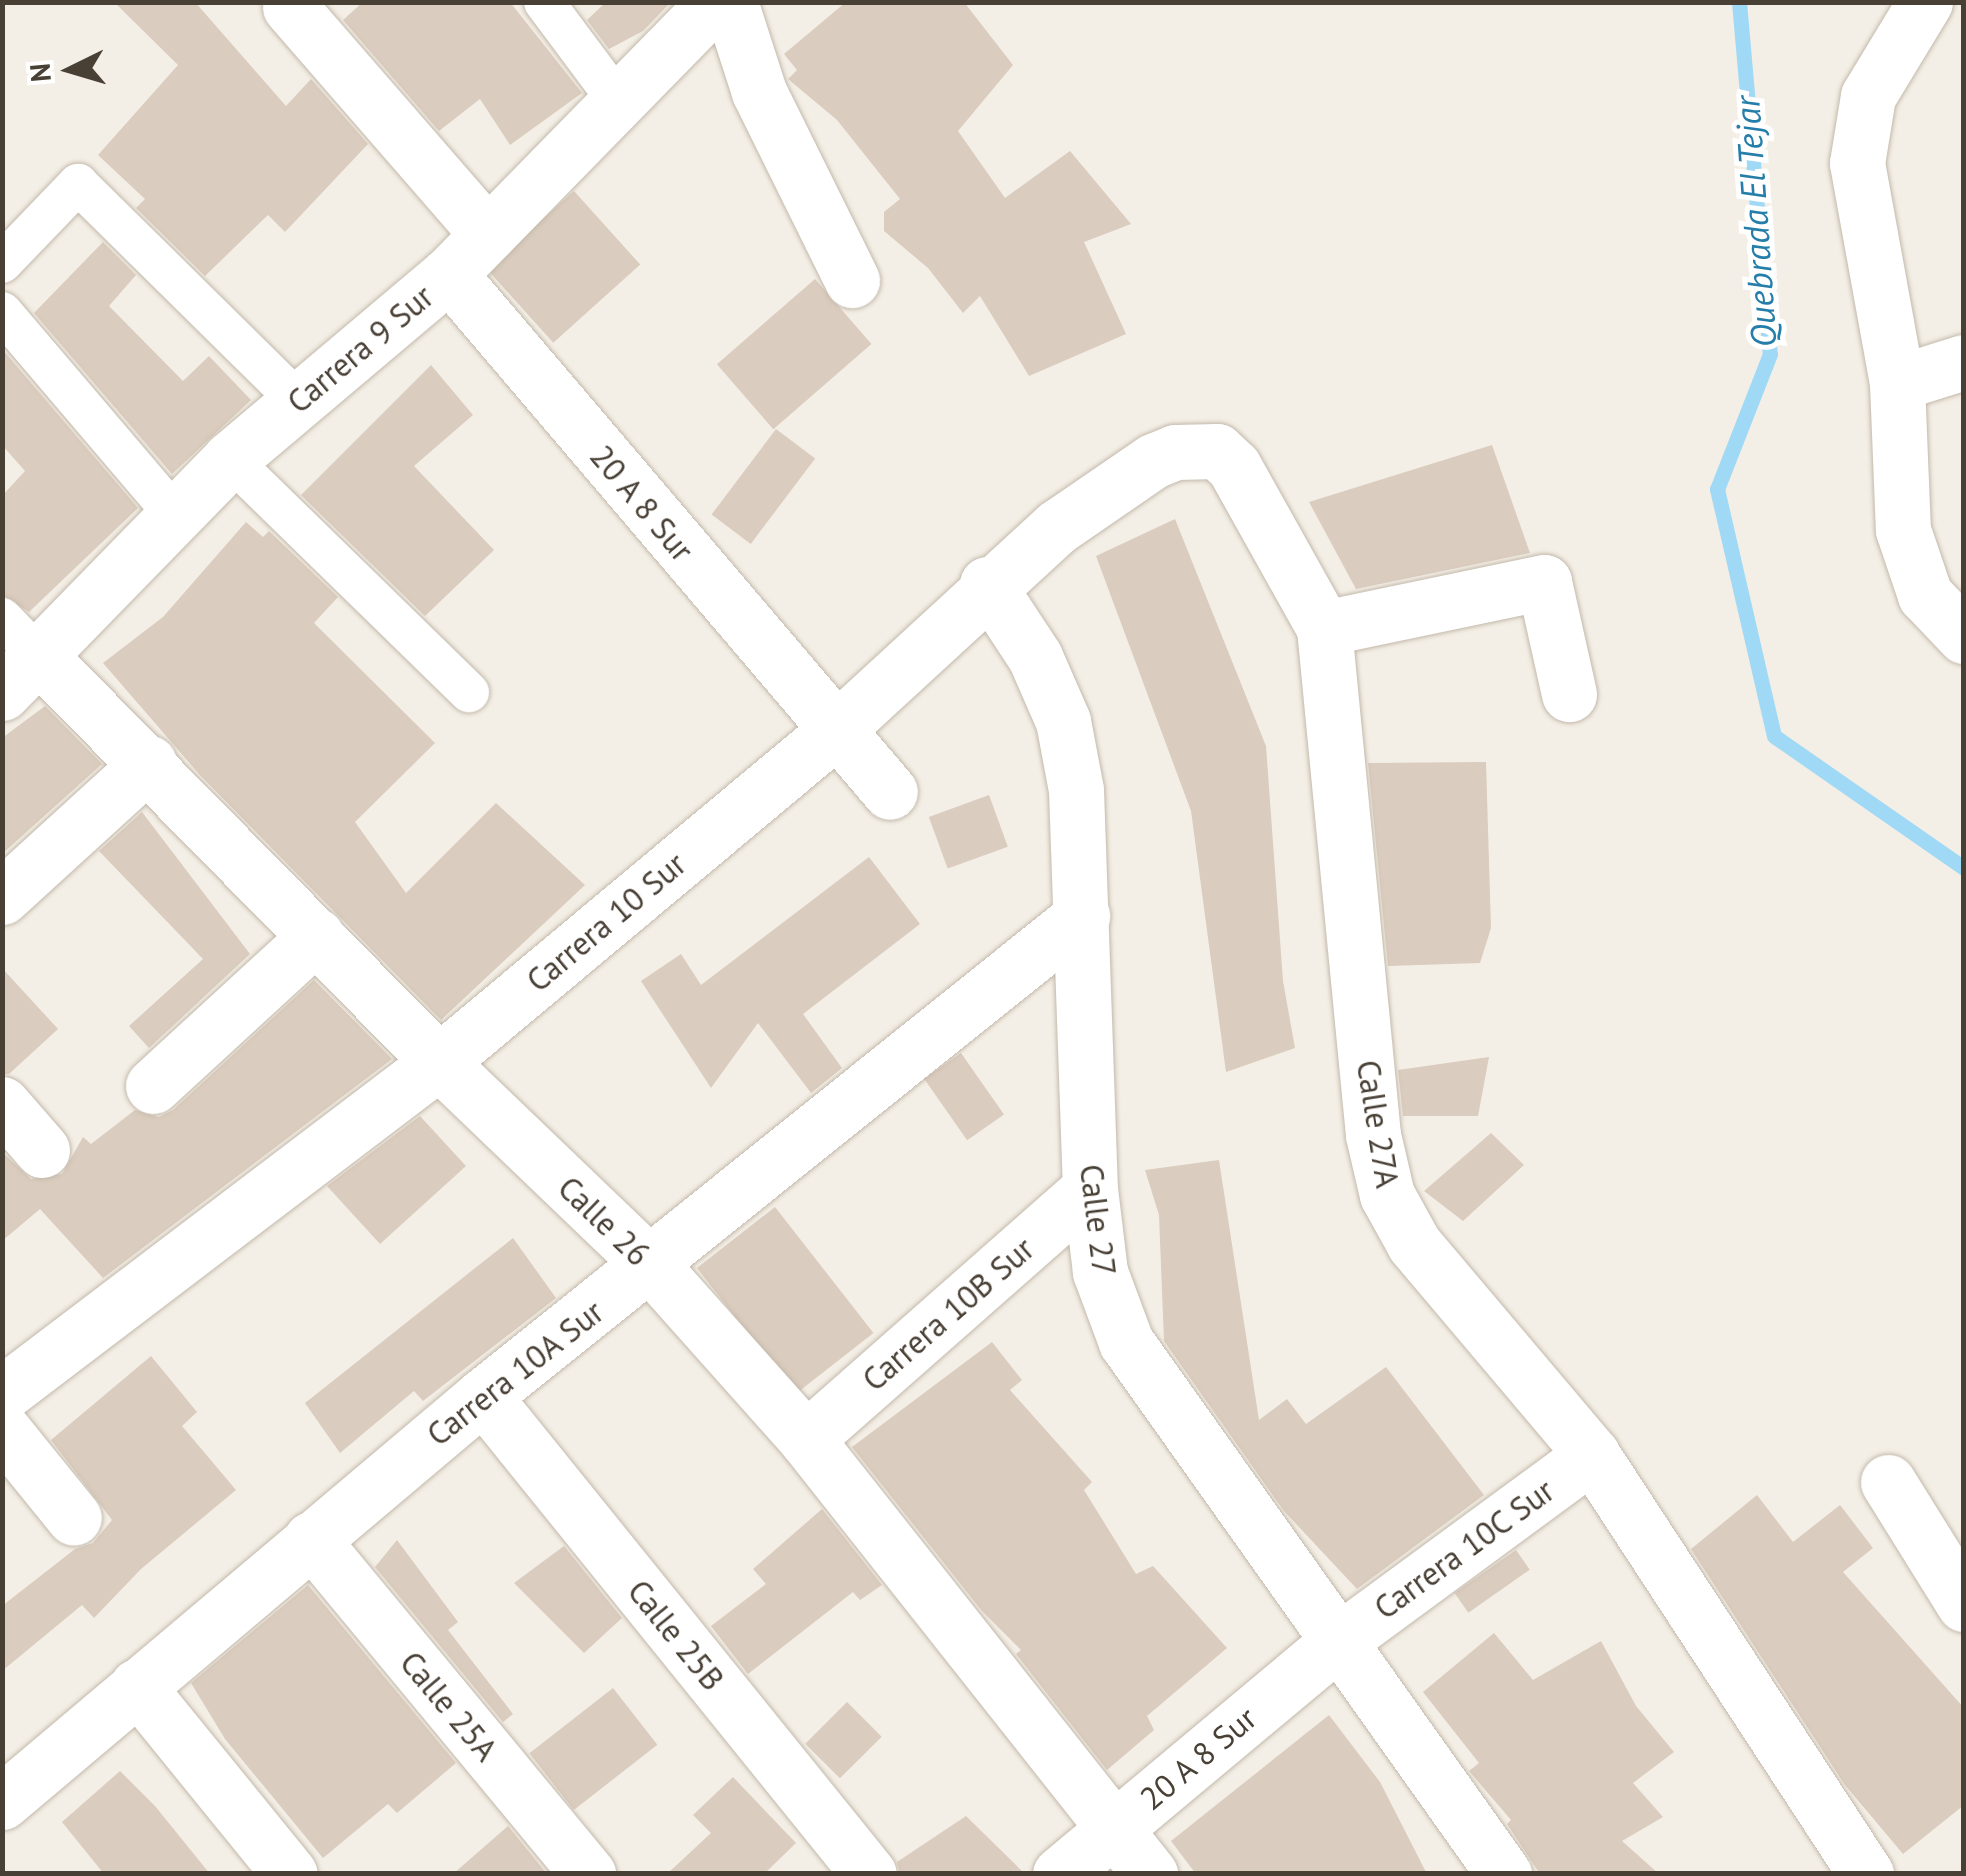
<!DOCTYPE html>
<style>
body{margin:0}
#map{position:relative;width:1966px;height:1876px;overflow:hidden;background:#f4efe6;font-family:"PT Sans",sans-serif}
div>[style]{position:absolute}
.stream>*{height:15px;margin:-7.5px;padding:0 7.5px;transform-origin:7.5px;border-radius:7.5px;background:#9fd9f5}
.building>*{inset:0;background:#daccbe;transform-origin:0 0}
.roads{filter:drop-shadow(0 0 2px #c3b9ab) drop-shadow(0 0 2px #c3b9ab)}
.pedestrian>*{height:40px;margin:-20px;padding:0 20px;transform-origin:20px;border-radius:20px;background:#fff}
.minor>*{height:55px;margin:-27.5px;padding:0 27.5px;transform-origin:27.5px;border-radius:27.5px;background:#fff}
span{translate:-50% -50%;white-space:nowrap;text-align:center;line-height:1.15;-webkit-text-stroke:10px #fff;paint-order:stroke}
.street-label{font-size:32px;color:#483f35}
.water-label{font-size:35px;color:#257da9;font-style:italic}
.frame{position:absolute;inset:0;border:5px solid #483f35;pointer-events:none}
.north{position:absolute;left:20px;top:20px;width:100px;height:100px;-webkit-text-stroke:8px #fff;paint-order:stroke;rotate:265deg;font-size:28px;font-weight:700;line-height:40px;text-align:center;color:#483f35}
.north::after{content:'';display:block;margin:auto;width:35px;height:45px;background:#483f35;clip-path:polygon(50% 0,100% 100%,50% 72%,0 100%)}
</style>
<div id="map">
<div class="stream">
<i style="left:1739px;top:2px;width:353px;rotate:85deg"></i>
<i style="left:1770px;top:354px;width:145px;rotate:111.4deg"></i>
<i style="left:1717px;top:489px;width:253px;rotate:77deg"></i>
<i style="left:1774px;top:736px;width:231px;rotate:34.8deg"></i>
</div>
<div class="building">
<i style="clip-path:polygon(114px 2px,195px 2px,286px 106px,311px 79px,368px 144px,285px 232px,268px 215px,205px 276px,136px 208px,145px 199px,98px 155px,178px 65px)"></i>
<i style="clip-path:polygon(363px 2px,510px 2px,582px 93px,510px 145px,480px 99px,439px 131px,343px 20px)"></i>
<i style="clip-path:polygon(606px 2px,671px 2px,643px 31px,609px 49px,587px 20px)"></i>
<i style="clip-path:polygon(846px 2px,964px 2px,1013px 65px,958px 131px,1005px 198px,1070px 151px,1131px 224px,1084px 242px,1126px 334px,1029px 376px,980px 296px,963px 313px,928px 268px,884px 231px,884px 212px,900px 199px,837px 120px,788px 79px,797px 70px,784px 54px)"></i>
<i style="left:574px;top:191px;width:99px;height:117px;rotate:48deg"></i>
<i style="clip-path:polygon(103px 242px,136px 275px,109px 306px,183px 381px,209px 356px,251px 400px,172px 474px,34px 313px)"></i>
<i style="left:815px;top:279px;width:86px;height:130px;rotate:49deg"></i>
<i style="clip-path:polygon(2px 349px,138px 508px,29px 612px,2px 595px,2px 496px,25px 471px,2px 445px)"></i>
<i style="clip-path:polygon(431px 365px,473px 415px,414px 466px,494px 550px,425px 616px,301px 495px)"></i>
<i style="left:776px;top:429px;width:49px;height:107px;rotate:37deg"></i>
<i style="clip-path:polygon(1492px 445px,1530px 553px,1356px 589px,1309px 502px)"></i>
<i style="clip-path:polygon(1175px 519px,1266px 746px,1283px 981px,1295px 1048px,1226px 1072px,1191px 811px,1096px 556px)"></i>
<i style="clip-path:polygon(246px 522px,263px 537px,269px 531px,338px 597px,314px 623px,435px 743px,355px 822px,406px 893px,496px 803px,585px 885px,441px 1020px,199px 774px,103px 663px,163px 617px)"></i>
<i style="clip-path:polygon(45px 706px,102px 764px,2px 854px,2px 738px)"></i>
<i style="clip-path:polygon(1486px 762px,1491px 928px,1480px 963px,1388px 966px,1368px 763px)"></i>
<i style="left:989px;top:795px;width:55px;height:64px;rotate:70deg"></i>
<i style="clip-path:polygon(142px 812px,250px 954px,149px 1048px,129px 1026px,203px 959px,99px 851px)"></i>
<i style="clip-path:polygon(869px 857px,920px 924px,803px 1014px,842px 1068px,811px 1093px,758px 1023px,711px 1088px,641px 981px,681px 954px,701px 985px)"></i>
<i style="clip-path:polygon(2px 968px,58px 1029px,9px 1074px,2px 1074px)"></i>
<i style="clip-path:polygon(314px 980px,392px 1059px,103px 1278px,40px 1209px,2px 1241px,2px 1152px,31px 1179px,62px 1174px,83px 1137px,91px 1144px,135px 1110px,159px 1117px,173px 1110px)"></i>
<i style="left:961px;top:1053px;width:75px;height:45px;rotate:55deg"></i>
<i style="clip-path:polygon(1489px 1057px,1478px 1116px,1403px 1116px,1398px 1070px)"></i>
<i style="clip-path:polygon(420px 1116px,466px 1166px,380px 1244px,327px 1186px)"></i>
<i style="clip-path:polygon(1491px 1133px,1524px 1165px,1463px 1221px,1424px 1191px)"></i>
<i style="clip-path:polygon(1219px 1160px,1259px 1420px,1287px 1399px,1306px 1424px,1386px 1367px,1484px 1495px,1357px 1589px,1284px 1511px,1164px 1341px,1159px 1215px,1145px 1170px)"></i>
<i style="left:775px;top:1207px;width:160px;height:99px;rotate:52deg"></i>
<i style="clip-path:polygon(513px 1238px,556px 1298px,423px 1401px,414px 1391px,340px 1453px,305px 1403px)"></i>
<i style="clip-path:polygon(992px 1342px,1022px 1380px,1010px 1390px,1092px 1482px,1084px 1490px,1136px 1574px,1153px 1566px,1227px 1648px,1147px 1716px,1154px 1730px,1107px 1770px,1016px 1654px,1021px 1650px,982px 1611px,852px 1447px)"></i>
<i style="clip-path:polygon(151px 1356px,197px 1412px,182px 1426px,236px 1490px,141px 1569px,94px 1618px,82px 1605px,2px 1671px,2px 1606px,75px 1549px,93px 1543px,112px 1520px,51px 1440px)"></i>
<i style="clip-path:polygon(1757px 1495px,1793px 1542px,1840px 1505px,1873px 1548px,1843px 1572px,1964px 1708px,1964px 1805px,1903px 1854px,1845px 1785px,1691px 1549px)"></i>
<i style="clip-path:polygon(822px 1509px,882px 1585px,860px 1600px,853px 1592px,748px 1674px,711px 1626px,766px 1584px,753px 1569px)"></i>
<i style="clip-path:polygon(397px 1540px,458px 1622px,448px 1630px,513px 1714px,503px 1722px,375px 1567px)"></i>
<i style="clip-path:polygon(564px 1546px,622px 1618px,584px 1653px,514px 1583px)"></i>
<i style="left:1516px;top:1550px;width:24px;height:75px;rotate:55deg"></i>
<i style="clip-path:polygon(308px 1585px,456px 1763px,397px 1813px,388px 1804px,323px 1858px,225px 1739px,191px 1683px)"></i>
<i style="clip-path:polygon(1494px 1633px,1533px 1680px,1601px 1641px,1636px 1706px,1674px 1752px,1633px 1783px,1663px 1817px,1622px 1841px,1659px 1874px,1540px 1874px,1507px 1824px,1511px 1820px,1469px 1771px,1479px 1763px,1423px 1692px)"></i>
<i style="left:613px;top:1688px;width:72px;height:106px;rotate:52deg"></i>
<i style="left:847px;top:1702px;width:49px;height:59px;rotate:45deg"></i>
<i style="clip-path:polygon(1329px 1715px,1380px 1782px,1427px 1874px,1196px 1874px,1171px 1841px)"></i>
<i style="clip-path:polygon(120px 1771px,155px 1806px,210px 1874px,104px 1874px,62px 1822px)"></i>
<i style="clip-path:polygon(733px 1777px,796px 1843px,764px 1874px,667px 1874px,711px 1833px,693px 1815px)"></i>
<i style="clip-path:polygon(966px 1816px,1025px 1874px,900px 1874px,897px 1862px)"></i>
<i style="clip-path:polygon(508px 1826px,547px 1874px,453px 1874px)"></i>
</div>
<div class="roads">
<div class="pedestrian">
<i style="left:544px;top:2px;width:127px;rotate:53.3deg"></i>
<i style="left:2px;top:263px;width:110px;rotate:-46.1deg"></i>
<i style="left:78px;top:184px;width:310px;rotate:44.6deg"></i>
<i style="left:2px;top:312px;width:267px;rotate:49.6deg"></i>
<i style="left:230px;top:459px;width:334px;rotate:44.3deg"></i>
<i style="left:2px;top:618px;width:52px;rotate:45.8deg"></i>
</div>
<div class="minor">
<i style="left:730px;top:2px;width:95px;rotate:72.1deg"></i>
<i style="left:759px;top:92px;width:210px;rotate:63.7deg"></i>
<i style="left:1925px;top:2px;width:110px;rotate:121.2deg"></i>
<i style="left:1868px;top:96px;width:68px;rotate:99.3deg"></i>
<i style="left:1857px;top:163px;width:224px;rotate:79.7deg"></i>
<i style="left:1897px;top:383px;width:147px;rotate:87.7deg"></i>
<i style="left:1903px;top:530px;width:69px;rotate:71.3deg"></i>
<i style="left:1925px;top:595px;width:57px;rotate:46.4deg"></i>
<i style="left:290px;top:7px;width:301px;rotate:49deg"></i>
<i style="left:449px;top:274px;width:680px;rotate:49.59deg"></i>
<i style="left:1897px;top:383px;width:70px;rotate:-17.4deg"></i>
<i style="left:987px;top:584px;width:87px;rotate:56.7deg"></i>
<i style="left:1035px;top:657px;width:70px;rotate:66.4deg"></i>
<i style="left:1063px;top:721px;width:70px;rotate:79.3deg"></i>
<i style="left:1076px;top:790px;width:399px;rotate:88deg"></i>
<i style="left:1090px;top:1189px;width:84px;rotate:83.1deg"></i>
<i style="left:1100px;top:1272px;width:75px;rotate:69.6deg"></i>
<i style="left:1126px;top:1342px;width:653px;rotate:54.61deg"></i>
<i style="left:1324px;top:628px;width:225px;rotate:-11.8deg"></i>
<i style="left:1544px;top:582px;width:115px;rotate:77.4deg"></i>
<i style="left:38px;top:655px;width:571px;rotate:45.43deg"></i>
<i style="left:439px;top:1062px;width:295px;rotate:43.8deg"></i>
<i style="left:652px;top:1266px;width:232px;rotate:48.3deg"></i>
<i style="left:806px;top:1439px;width:555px;rotate:51.66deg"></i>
<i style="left:2px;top:693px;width:327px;rotate:-45.7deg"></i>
<i style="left:230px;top:459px;width:287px;rotate:-40.2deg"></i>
<i style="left:449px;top:274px;width:380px;rotate:-45.6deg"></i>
<i style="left:2px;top:897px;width:199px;rotate:-42.4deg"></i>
<i style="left:153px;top:1086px;width:222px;rotate:-42.6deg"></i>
<i style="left:2px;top:1104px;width:61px;rotate:49deg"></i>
<i style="left:2px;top:1394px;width:549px;rotate:-37.22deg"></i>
<i style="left:439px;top:1062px;width:515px;rotate:-39.88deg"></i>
<i style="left:834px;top:732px;width:303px;rotate:-42.6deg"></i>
<i style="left:1057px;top:527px;width:116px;rotate:-34.5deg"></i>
<i style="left:1153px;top:461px;width:24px;rotate:-22deg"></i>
<i style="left:1175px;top:452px;width:42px;rotate:-1.4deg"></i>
<i style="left:1217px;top:451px;width:23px;rotate:43deg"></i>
<i style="left:1234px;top:467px;width:184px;rotate:60.8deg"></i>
<i style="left:1324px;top:628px;width:509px;rotate:84.48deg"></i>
<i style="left:1373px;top:1135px;width:62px;rotate:76.9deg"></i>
<i style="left:1387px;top:1195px;width:56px;rotate:61.1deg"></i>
<i style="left:1414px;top:1244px;width:276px;rotate:49.8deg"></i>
<i style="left:1592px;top:1455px;width:501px;rotate:56.82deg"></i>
<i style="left:483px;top:1396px;width:614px;rotate:51.08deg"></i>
<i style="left:2px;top:1429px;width:114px;rotate:51deg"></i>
<i style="left:806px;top:1439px;width:378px;rotate:-41.4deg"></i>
<i style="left:1888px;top:1482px;width:144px;rotate:58.1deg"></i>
<i style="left:311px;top:1539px;width:435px;rotate:50.4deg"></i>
<i style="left:137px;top:1686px;width:242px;rotate:50.9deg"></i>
<i style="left:2px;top:1802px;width:629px;rotate:-40.17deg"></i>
<i style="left:483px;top:1396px;width:768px;rotate:-38.71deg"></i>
<i style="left:1060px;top:1874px;width:360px;rotate:-39.9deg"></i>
<i style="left:1336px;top:1643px;width:318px;rotate:-36.3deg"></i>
</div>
</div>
<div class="street-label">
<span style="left:360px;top:349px;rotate:-40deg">Carrera 9 Sur</span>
<span style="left:642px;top:503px;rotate:50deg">20 A 8 Sur</span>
<span style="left:606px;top:922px;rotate:-40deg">Carrera 10 Sur</span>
<span style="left:1378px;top:1124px;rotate:81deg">Calle 27A</span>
<span style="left:1098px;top:1220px;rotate:83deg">Calle 27</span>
<span style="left:604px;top:1221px;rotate:44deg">Calle 26</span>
<span style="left:948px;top:1314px;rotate:-41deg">Carrera 10B Sur</span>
<span style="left:515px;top:1373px;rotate:-38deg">Carrera 10A Sur</span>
<span style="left:1464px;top:1549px;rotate:-36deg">Carrera 10C Sur</span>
<span style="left:676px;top:1635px;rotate:51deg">Calle 25B</span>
<span style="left:449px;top:1706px;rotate:50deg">Calle 25A</span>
<span style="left:1198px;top:1758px;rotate:-40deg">20 A 8 Sur</span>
</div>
<div class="water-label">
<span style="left:1755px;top:222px;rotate:-94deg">Quebrada El Tejar</span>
</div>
<div class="frame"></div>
<div class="north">N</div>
</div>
